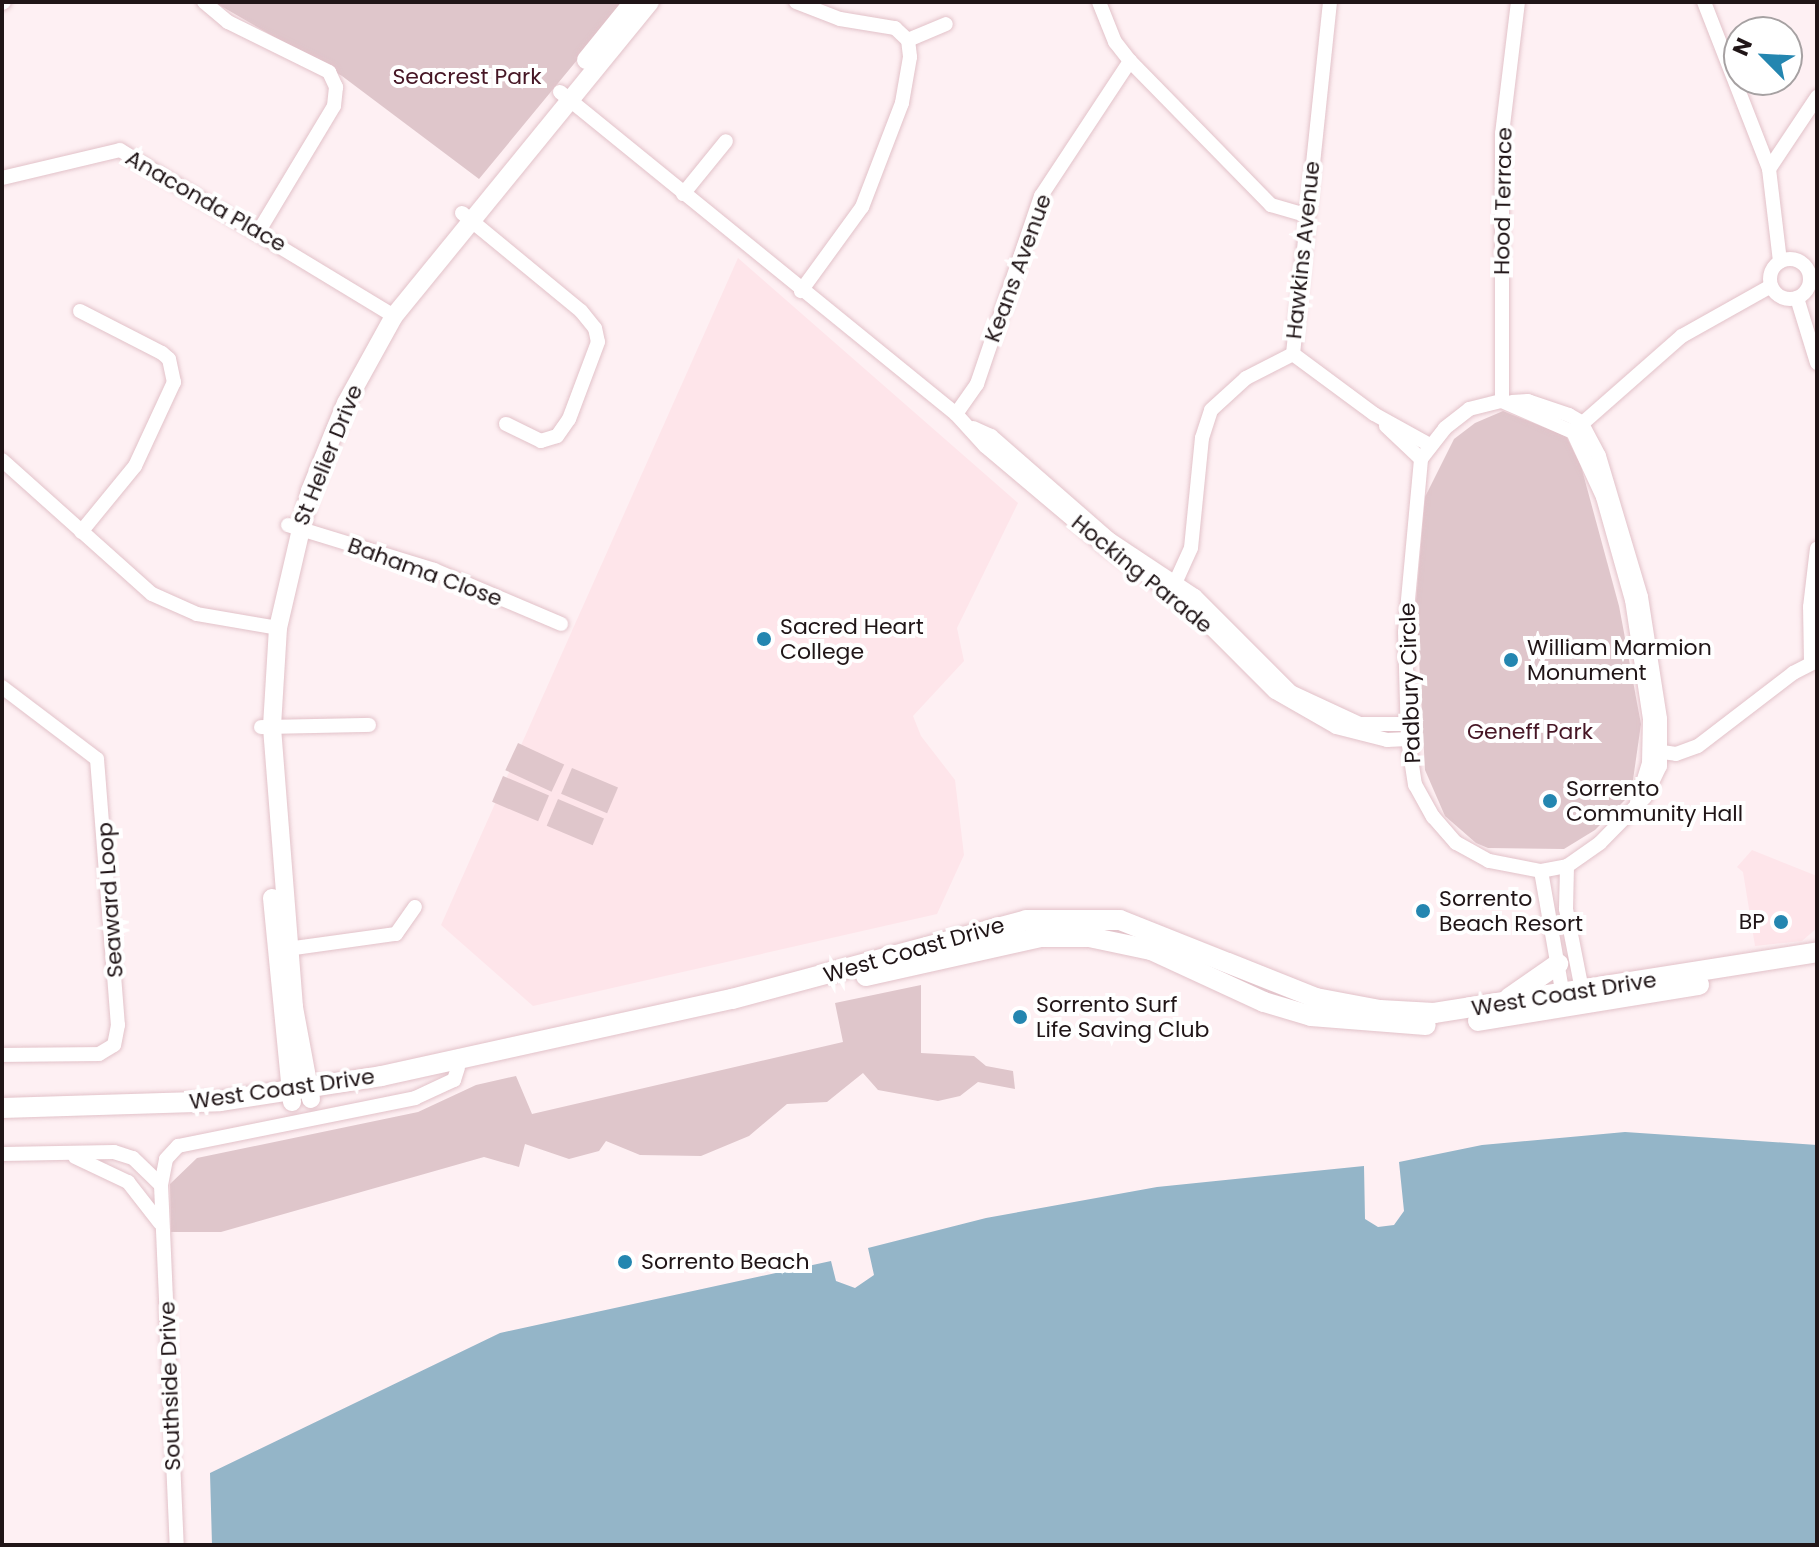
<!DOCTYPE html>
<style>
body{margin:0}
#map{position:relative;width:1819px;height:1547px;overflow:hidden;background:#fef0f3;font-family:Poppins,sans-serif}
div>[style]{position:absolute}
.built>*{inset:0;background:#fee5ea}
.green>*{inset:0;background:#dfc6cb;transform-origin:0 0}
.water>*{inset:0;background:#94b5c8}
.roads{filter:drop-shadow(0 0 2px #e2c2c9) drop-shadow(0 0 2px #e2c2c9)}
.minor>*{height:14px;margin:-7px;padding:0 7px;transform-origin:7px;border-radius:7px;background:#fff}
.minor>.ring{margin:-7px;padding:0;box-sizing:content-box;background:none;border:14px solid #fff;border-radius:50%}
.tertiary>*{height:18px;margin:-9px;padding:0 9px;transform-origin:9px;border-radius:9px;background:#fff}
.secondary>*{height:20px;margin:-10px;padding:0 10px;transform-origin:10px;border-radius:10px;background:#fff}
.dots>*{width:22px;height:22px;translate:-50% -50%;box-sizing:border-box;border:4px solid #fff;border-radius:50%}
span{translate:-50% -50%;white-space:nowrap;text-align:center;line-height:1.15;-webkit-text-stroke:8px #fff;paint-order:stroke}
.park-label{font-size:22px;color:#461625}
.street-label{font-size:22px;color:#201517}
.poi-label{font-size:22px;color:#201517}
.left{translate:0 -50%;text-align:left}
.right{translate:-100% -50%;text-align:right}
.frame{position:absolute;inset:0;border:4px solid #201517;pointer-events:none}
.north{position:absolute;left:1723px;top:16px;width:80px;height:80px;box-sizing:border-box;background:#fff;border:2px solid #a6a1a2;border-radius:50%;rotate:294deg;font-size:22px;font-weight:700;line-height:32px;text-align:center;color:#201517}
.north::after{content:'';display:block;margin:auto;width:28px;height:36px;background:#2486b0;clip-path:polygon(50% 0,100% 100%,50% 72%,0 100%)}
</style>
<div id="map">
<div class="built">
<i style="clip-path:polygon(738px 258px,1018px 503px,957px 628px,964px 661px,913px 716px,921px 736px,955px 780px,964px 855px,937px 914px,533px 1006px,441px 925px)"></i>
<i style="clip-path:polygon(1752px 850px,1817px 876px,1817px 928px,1802px 941px,1755px 946px,1743px 872px,1737px 867px)"></i>
</div>
<div class="green">
<i style="clip-path:polygon(214px 2px,625px 2px,479px 179px,342px 76px)"></i>
<i style="clip-path:polygon(1503px 411px,1566px 436px,1581px 466px,1619px 606px,1641px 724px,1631px 794px,1595px 830px,1564px 849px,1488px 848px,1476px 843px,1445px 816px,1425px 770px,1416px 602px,1425px 497px,1454px 439px,1475px 423px)"></i>
<i style="left:518px;top:743px;width:51px;height:30px;rotate:25deg"></i>
<i style="left:572px;top:768px;width:50px;height:28px;rotate:23deg"></i>
<i style="left:503px;top:776px;width:50px;height:28px;rotate:23deg"></i>
<i style="left:558px;top:799px;width:50px;height:29px;rotate:23deg"></i>
<i style="clip-path:polygon(921px 985px,921px 1053px,974px 1056px,986px 1066px,1013px 1071px,1015px 1089px,978px 1082px,960px 1096px,938px 1101px,878px 1090px,863px 1073px,827px 1102px,787px 1104px,749px 1136px,701px 1156px,640px 1155px,606px 1141px,599px 1151px,569px 1159px,525px 1144px,519px 1167px,484px 1157px,221px 1232px,171px 1232px,170px 1184px,197px 1158px,418px 1112px,476px 1085px,516px 1076px,532px 1114px,843px 1042px,835px 1003px)"></i>
</div>
<div class="water">
<i style="clip-path:polygon(1625px 1132px,1817px 1145px,1817px 1545px,212px 1545px,210px 1473px,500px 1333px,831px 1261px,836px 1281px,855px 1288px,874px 1275px,868px 1248px,986px 1218px,1157px 1187px,1364px 1166px,1365px 1219px,1378px 1227px,1394px 1225px,1404px 1211px,1399px 1162px,1482px 1145px)"></i>
</div>
<div class="roads">
<div class="minor">
<i style="left:204px;top:2px;width:31px;rotate:40deg"></i>
<i style="left:228px;top:22px;width:113px;rotate:26.3deg"></i>
<i style="left:329px;top:72px;width:17px;rotate:65deg"></i>
<i style="left:336px;top:87px;width:19px;rotate:96deg"></i>
<i style="left:334px;top:106px;width:146px;rotate:121deg"></i>
<i style="left:796px;top:2px;width:47px;rotate:21.1deg"></i>
<i style="left:840px;top:19px;width:56px;rotate:9.3deg"></i>
<i style="left:895px;top:28px;width:18px;rotate:43deg"></i>
<i style="left:908px;top:40px;width:17px;rotate:83deg"></i>
<i style="left:910px;top:57px;width:47px;rotate:99.9deg"></i>
<i style="left:902px;top:103px;width:111px;rotate:111deg"></i>
<i style="left:862px;top:207px;width:104px;rotate:126deg"></i>
<i style="left:1704px;top:2px;width:179px;rotate:68.7deg"></i>
<i style="left:1769px;top:169px;width:93px;rotate:83.2deg"></i>
<i style="left:2px;top:3px;width:2px;rotate:-27deg"></i>
<i style="left:908px;top:40px;width:41px;rotate:-22.8deg"></i>
<i style="left:1130px;top:61px;width:202px;rotate:45.6deg"></i>
<i style="left:1271px;top:205px;width:35px;rotate:16deg"></i>
<i style="left:560px;top:92px;width:510px;rotate:39.12deg"></i>
<i style="left:956px;top:414px;width:43px;rotate:47.8deg"></i>
<i style="left:985px;top:446px;width:157px;rotate:40.1deg"></i>
<i style="left:1105px;top:547px;width:100px;rotate:34.8deg"></i>
<i style="left:1187px;top:604px;width:124px;rotate:45deg"></i>
<i style="left:1275px;top:692px;width:70px;rotate:29.8deg"></i>
<i style="left:1336px;top:727px;width:53px;rotate:14.3deg"></i>
<i style="left:1387px;top:740px;width:21px;rotate:-3deg"></i>
<i style="left:1769px;top:169px;width:87px;rotate:-56.3deg"></i>
<i style="left:2px;top:178px;width:121px;rotate:-13.3deg"></i>
<i style="left:120px;top:150px;width:320px;rotate:31.2deg"></i>
<i style="left:683px;top:194px;width:68px;rotate:-50.9deg"></i>
<i style="left:462px;top:213px;width:154px;rotate:39.5deg"></i>
<i style="left:581px;top:311px;width:22px;rotate:51deg"></i>
<i style="left:595px;top:328px;width:14px;rotate:78deg"></i>
<i style="left:598px;top:342px;width:82px;rotate:110.6deg"></i>
<i style="left:569px;top:419px;width:21px;rotate:125deg"></i>
<i style="left:557px;top:436px;width:17px;rotate:163deg"></i>
<i style="left:541px;top:441px;width:39px;rotate:-154deg"></i>
<i class="ring" style="left:1770px;top:259px;width:26px;height:26px"></i>
<i style="left:1797px;top:298px;width:68px;rotate:72.9deg"></i>
<i style="left:80px;top:311px;width:92px;rotate:27.1deg"></i>
<i style="left:162px;top:353px;width:9px;rotate:41deg"></i>
<i style="left:169px;top:359px;width:24px;rotate:78deg"></i>
<i style="left:174px;top:382px;width:93px;rotate:114.9deg"></i>
<i style="left:135px;top:466px;width:85px;rotate:129.3deg"></i>
<i style="left:1293px;top:354px;width:101px;rotate:36.5deg"></i>
<i style="left:1374px;top:414px;width:64px;rotate:29deg"></i>
<i style="left:1502px;top:401px;width:267px;rotate:-90deg"></i>
<i style="left:1502px;top:134px;width:133px;rotate:-83.1deg"></i>
<i style="left:1512px;top:402px;width:16px;rotate:-4deg"></i>
<i style="left:1528px;top:401px;width:43px;rotate:18.9deg"></i>
<i style="left:1569px;top:415px;width:14px;rotate:30deg"></i>
<i style="left:1581px;top:422px;width:38px;rotate:62deg"></i>
<i style="left:1599px;top:456px;width:147px;rotate:73.4deg"></i>
<i style="left:1641px;top:597px;width:123px;rotate:81.1deg"></i>
<i style="left:1660px;top:719px;width:47px;rotate:90deg"></i>
<i style="left:1660px;top:766px;width:34px;rotate:116deg"></i>
<i style="left:1645px;top:797px;width:64px;rotate:134.4deg"></i>
<i style="left:1600px;top:843px;width:40px;rotate:145.1deg"></i>
<i style="left:1567px;top:866px;width:26px;rotate:169deg"></i>
<i style="left:1541px;top:871px;width:53px;rotate:-169.1deg"></i>
<i style="left:1489px;top:861px;width:38px;rotate:-151deg"></i>
<i style="left:1456px;top:843px;width:35px;rotate:-131deg"></i>
<i style="left:1433px;top:817px;width:37px;rotate:-119deg"></i>
<i style="left:1415px;top:785px;width:47px;rotate:-98.7deg"></i>
<i style="left:1408px;top:739px;width:107px;rotate:-91.6deg"></i>
<i style="left:1405px;top:632px;width:174px;rotate:-84.7deg"></i>
<i style="left:1421px;top:459px;width:39px;rotate:-52deg"></i>
<i style="left:1445px;top:428px;width:31px;rotate:-38deg"></i>
<i style="left:1469px;top:409px;width:34px;rotate:-14deg"></i>
<i style="left:1502px;top:401px;width:77px;rotate:23.6deg"></i>
<i style="left:1573px;top:432px;width:72px;rotate:65.2deg"></i>
<i style="left:1603px;top:497px;width:107px;rotate:74.3deg"></i>
<i style="left:1632px;top:600px;width:120px;rotate:81.4deg"></i>
<i style="left:1650px;top:719px;width:44px;rotate:91.3deg"></i>
<i style="left:1649px;top:763px;width:41px;rotate:107.1deg"></i>
<i style="left:956px;top:414px;width:37px;rotate:-55deg"></i>
<i style="left:977px;top:384px;width:199px;rotate:-71.2deg"></i>
<i style="left:1041px;top:196px;width:162px;rotate:-56.6deg"></i>
<i style="left:1130px;top:61px;width:24px;rotate:-128deg"></i>
<i style="left:1115px;top:42px;width:43px;rotate:-111.8deg"></i>
<i style="left:1386px;top:426px;width:48px;rotate:43.3deg"></i>
<i style="left:973px;top:428px;width:20px;rotate:24deg"></i>
<i style="left:991px;top:436px;width:157px;rotate:41.1deg"></i>
<i style="left:1109px;top:539px;width:103px;rotate:33.5deg"></i>
<i style="left:1195px;top:596px;width:136px;rotate:45deg"></i>
<i style="left:1291px;top:692px;width:76px;rotate:24.9deg"></i>
<i style="left:1360px;top:724px;width:47px"></i>
<i style="left:1576px;top:429px;width:141px;rotate:-41.3deg"></i>
<i style="left:1682px;top:336px;width:102px;rotate:-29.3deg"></i>
<i style="left:2px;top:460px;width:201px;rotate:41.8deg"></i>
<i style="left:152px;top:594px;width:49px;rotate:24deg"></i>
<i style="left:197px;top:614px;width:82px;rotate:9.8deg"></i>
<i style="left:288px;top:525px;width:153px;rotate:17.1deg"></i>
<i style="left:434px;top:570px;width:138px;rotate:23deg"></i>
<i style="left:1171px;top:592px;width:48px;rotate:-65.6deg"></i>
<i style="left:1191px;top:548px;width:111px;rotate:-84.3deg"></i>
<i style="left:1202px;top:438px;width:29px;rotate:-72deg"></i>
<i style="left:1211px;top:410px;width:47px;rotate:-42.4deg"></i>
<i style="left:1246px;top:378px;width:53px;rotate:-27.1deg"></i>
<i style="left:1293px;top:354px;width:354px;rotate:-84deg"></i>
<i style="left:1811px;top:662px;width:55px;rotate:-91deg"></i>
<i style="left:1810px;top:607px;width:59px;rotate:-83.2deg"></i>
<i style="left:2px;top:687px;width:119px;rotate:37.2deg"></i>
<i style="left:97px;top:759px;width:267px;rotate:85.5deg"></i>
<i style="left:118px;top:1025px;width:20px;rotate:101deg"></i>
<i style="left:114px;top:1045px;width:17px;rotate:149deg"></i>
<i style="left:99px;top:1054px;width:97px;rotate:179.4deg"></i>
<i style="left:261px;top:727px;width:108px;rotate:-1.1deg"></i>
<i style="left:1655px;top:751px;width:21px;rotate:8deg"></i>
<i style="left:1676px;top:754px;width:23px;rotate:-20deg"></i>
<i style="left:1698px;top:746px;width:120px;rotate:-37.5deg"></i>
<i style="left:1793px;top:673px;width:27px;rotate:-27deg"></i>
<i style="left:1567px;top:866px;width:43px;rotate:91.3deg"></i>
<i style="left:1566px;top:909px;width:88px;rotate:78.8deg"></i>
<i style="left:1541px;top:871px;width:132px;rotate:80deg"></i>
<i style="left:280px;top:950px;width:117px;rotate:-7.9deg"></i>
<i style="left:396px;top:934px;width:33px;rotate:-55deg"></i>
<i style="left:2px;top:1154px;width:112px;rotate:-1deg"></i>
<i style="left:114px;top:1152px;width:20px;rotate:18deg"></i>
<i style="left:133px;top:1158px;width:39px;rotate:44deg"></i>
<i style="left:161px;top:1185px;width:360px;rotate:87.5deg"></i>
<i style="left:75px;top:1157px;width:59px;rotate:25.3deg"></i>
<i style="left:128px;top:1182px;width:52px;rotate:52deg"></i>
<i style="left:161px;top:1185px;width:26px;rotate:-79deg"></i>
<i style="left:166px;top:1159px;width:18px;rotate:-47deg"></i>
<i style="left:178px;top:1146px;width:242px;rotate:-11.4deg"></i>
<i style="left:415px;top:1098px;width:43px;rotate:-24.8deg"></i>
<i style="left:454px;top:1080px;width:13px;rotate:-72deg"></i>
</div>
<div class="tertiary">
<i style="left:586px;top:60px;width:75px;rotate:-51deg"></i>
<i style="left:272px;top:898px;width:205px;rotate:84.4deg"></i>
<i style="left:311px;top:1099px;width:94px;rotate:-100.5deg"></i>
<i style="left:294px;top:1007px;width:282px;rotate:-94.5deg"></i>
<i style="left:272px;top:726px;width:98px;rotate:-86.5deg"></i>
<i style="left:278px;top:628px;width:141px;rotate:-76.9deg"></i>
<i style="left:310px;top:491px;width:95px;rotate:-67.8deg"></i>
<i style="left:346px;top:403px;width:99px;rotate:-61.1deg"></i>
<i style="left:394px;top:316px;width:405px;rotate:-50.8deg"></i>
</div>
<div class="secondary">
<i style="left:866px;top:976px;width:178px;rotate:-12.6deg"></i>
<i style="left:1040px;top:937px;width:49px"></i>
<i style="left:1089px;top:937px;width:63px;rotate:11.8deg"></i>
<i style="left:1151px;top:950px;width:124px;rotate:24.7deg"></i>
<i style="left:1264px;top:1002px;width:49px;rotate:16.6deg"></i>
<i style="left:1311px;top:1016px;width:115px;rotate:4.5deg"></i>
<i style="left:1509px;top:998px;width:60px;rotate:-34.8deg"></i>
<i style="left:1478px;top:1021px;width:224px;rotate:-9.3deg"></i>
<i style="left:2px;top:1108px;width:218px;rotate:-1.8deg"></i>
<i style="left:220px;top:1101px;width:163px;rotate:-8.8deg"></i>
<i style="left:381px;top:1076px;width:359px;rotate:-12.4deg"></i>
<i style="left:732px;top:999px;width:304px;rotate:-15deg"></i>
<i style="left:1026px;top:920px;width:94px"></i>
<i style="left:1120px;top:920px;width:211px;rotate:21.7deg"></i>
<i style="left:1316px;top:998px;width:65px;rotate:10.6deg"></i>
<i style="left:1380px;top:1010px;width:54px;rotate:3.2deg"></i>
<i style="left:1434px;top:1013px;width:388px;rotate:-9deg"></i>
</div>
</div>
<div class="dots">
<i style="left:764px;top:639px;background:#2486b0"></i>
<i style="left:1511px;top:660px;background:#2486b0"></i>
<i style="left:1550px;top:801px;background:#2486b0"></i>
<i style="left:1423px;top:911px;background:#2486b0"></i>
<i style="left:1781px;top:922px;background:#2486b0"></i>
<i style="left:1020px;top:1017px;background:#2486b0"></i>
<i style="left:625px;top:1262px;background:#2486b0"></i>
</div>
<div class="park-label">
<span style="left:467px;top:77px">Seacrest Park</span>
<span style="left:1530px;top:732px">Geneff Park</span>
</div>
<div class="street-label">
<span style="left:206px;top:201px;rotate:30deg">Anaconda Place</span>
<span style="left:1503px;top:201px;rotate:-89deg">Hood Terrace</span>
<span style="left:1303px;top:250px;rotate:-84deg">Hawkins Avenue</span>
<span style="left:1018px;top:268px;rotate:-70deg">Keans Avenue</span>
<span style="left:328px;top:455px;rotate:-68deg">St Helier Drive</span>
<span style="left:425px;top:572px;rotate:20deg">Bahama Close</span>
<span style="left:1142px;top:574px;rotate:39deg">Hocking Parade</span>
<span style="left:1410px;top:683px;rotate:-92deg">Padbury Circle</span>
<span style="left:110px;top:900px;rotate:-94deg">Seaward Loop</span>
<span style="left:914px;top:950px;rotate:-16deg">West Coast Drive</span>
<span style="left:1564px;top:994px;rotate:-9deg">West Coast Drive</span>
<span style="left:282px;top:1089px;rotate:-8deg">West Coast Drive</span>
<span style="left:170px;top:1386px;rotate:-92deg">Southside Drive</span>
</div>
<div class="poi-label">
<span class="left" style="left:780px;top:639px">Sacred Heart<br>College</span>
<span class="left" style="left:1527px;top:660px">William Marmion<br>Monument</span>
<span class="left" style="left:1566px;top:801px">Sorrento<br>Community Hall</span>
<span class="left" style="left:1439px;top:911px">Sorrento<br>Beach Resort</span>
<span class="right" style="left:1765px;top:922px">BP</span>
<span class="left" style="left:1036px;top:1017px">Sorrento Surf<br>Life Saving Club</span>
<span class="left" style="left:641px;top:1262px">Sorrento Beach</span>
</div>
<div class="frame"></div>
<div class="north">N</div>
</div>
